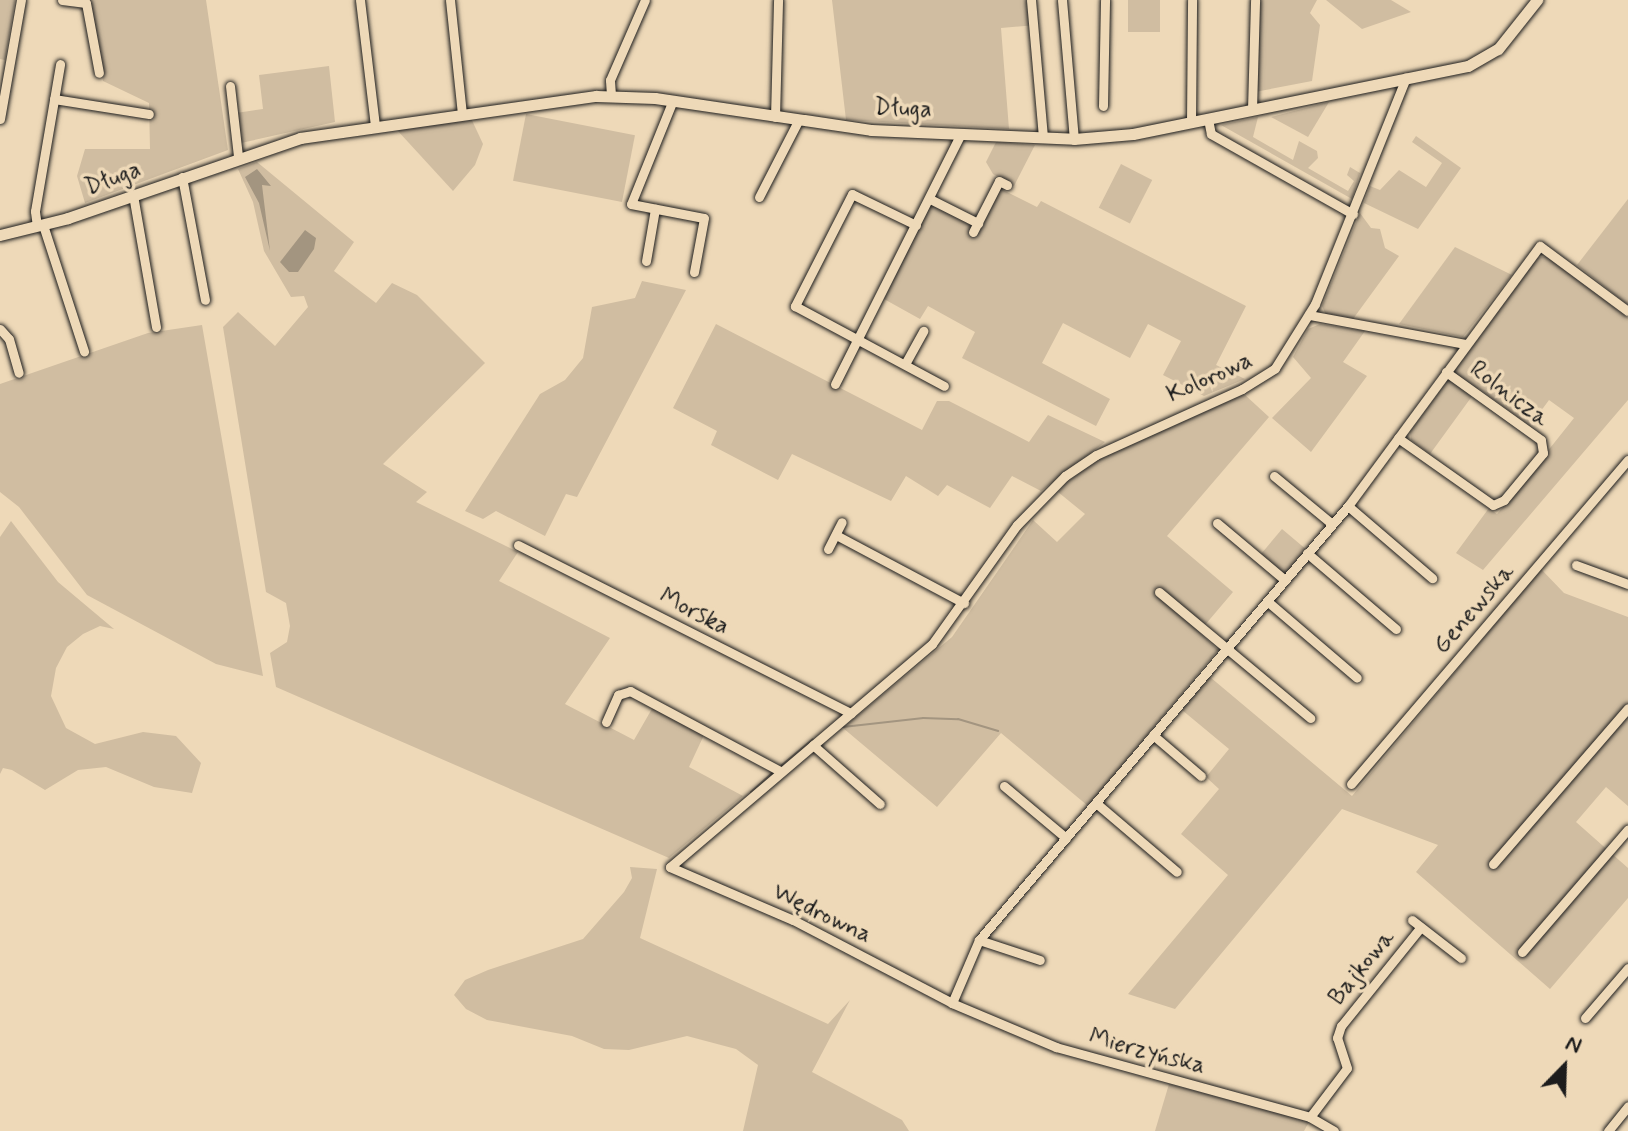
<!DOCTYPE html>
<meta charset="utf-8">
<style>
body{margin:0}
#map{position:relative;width:1628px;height:1131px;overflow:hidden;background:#eed9b8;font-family:Mynerve,sans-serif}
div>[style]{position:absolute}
.green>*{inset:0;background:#d0bda1;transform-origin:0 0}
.water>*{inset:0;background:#a39580}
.stream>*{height:2px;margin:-1px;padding:0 1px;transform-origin:1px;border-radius:1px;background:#a39580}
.roads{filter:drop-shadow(0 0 2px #1c1c1c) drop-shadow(0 0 2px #1c1c1c)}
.minor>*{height:9px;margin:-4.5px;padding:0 4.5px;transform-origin:4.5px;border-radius:4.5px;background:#eed9b8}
.tertiary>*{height:11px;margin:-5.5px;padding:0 5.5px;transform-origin:5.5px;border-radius:5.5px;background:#eed9b8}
span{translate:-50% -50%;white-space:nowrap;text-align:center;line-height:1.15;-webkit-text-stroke:7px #eed9b8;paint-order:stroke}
.street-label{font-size:24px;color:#1c1c1c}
.north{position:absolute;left:1524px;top:1027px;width:80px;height:80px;-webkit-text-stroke:6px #eed9b8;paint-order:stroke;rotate:23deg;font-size:22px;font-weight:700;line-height:32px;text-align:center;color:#1c1c1c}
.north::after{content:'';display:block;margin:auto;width:28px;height:36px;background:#1c1c1c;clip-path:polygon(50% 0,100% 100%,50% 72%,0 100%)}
</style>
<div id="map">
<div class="green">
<i style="clip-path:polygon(0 0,15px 0,5px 60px,0 59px)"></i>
<i style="clip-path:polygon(61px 0,206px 0,228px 150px,85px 203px,77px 176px,85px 149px,150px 149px,149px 103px,103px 81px,89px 3px)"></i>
<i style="clip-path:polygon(832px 0,1034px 0,1036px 25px,1001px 28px,1009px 129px,846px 120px)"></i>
<i style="left:1128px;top:0;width:32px;height:32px"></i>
<i style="clip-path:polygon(1261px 0,1317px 0,1310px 13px,1320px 25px,1312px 81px,1255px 92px)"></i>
<i style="clip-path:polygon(1326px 0,1391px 0,1411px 12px,1362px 29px)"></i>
<i style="clip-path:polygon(329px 66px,335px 122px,241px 143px,236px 113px,263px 109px,259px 75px)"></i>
<i style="clip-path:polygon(1329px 102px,1308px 137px,1271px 117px)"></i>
<i style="left:526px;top:114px;width:111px;height:68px;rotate:11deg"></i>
<i style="clip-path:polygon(470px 116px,483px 144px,475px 165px,453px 191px,397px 130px)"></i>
<i style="clip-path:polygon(1258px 117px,1253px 137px,1293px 160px,1299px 141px,1317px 151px,1318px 158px,1308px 168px,1348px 191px,1354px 181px,1347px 175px,1350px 167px,1360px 173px,1352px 199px,1221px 125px)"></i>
<i style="clip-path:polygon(1416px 136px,1461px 168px,1418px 229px,1364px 203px,1370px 186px,1380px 190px,1399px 170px,1426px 187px,1442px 163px,1412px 142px)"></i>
<i style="clip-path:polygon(996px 142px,1035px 145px,1014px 186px,993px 174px,986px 162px)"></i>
<i style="clip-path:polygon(257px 162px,354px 242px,334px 271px,376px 303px,392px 283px,417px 295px,485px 363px,383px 464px,427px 492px,416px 502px,518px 552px,499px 581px,610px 638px,565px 704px,634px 740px,653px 707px,704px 735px,689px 767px,743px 796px,669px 858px,276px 687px,270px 653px,287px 642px,290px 626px,286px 603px,266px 592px,223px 327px,238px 312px,275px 346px,308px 307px,304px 296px,291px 297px,264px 251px,253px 202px,238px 169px)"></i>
<i style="left:1121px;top:164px;width:35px;height:49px;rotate:27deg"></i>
<i style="clip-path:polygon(999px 188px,1037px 207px,1041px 201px,1246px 306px,1216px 365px,1245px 379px,1204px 396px,1163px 375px,1181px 341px,1148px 324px,1130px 358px,1063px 323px,1042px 363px,1110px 399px,1096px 426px,962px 358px,975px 332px,928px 306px,920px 319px,884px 299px,931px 204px,978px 228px)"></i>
<i style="clip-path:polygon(1628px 199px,1628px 305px,1577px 265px)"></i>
<i style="clip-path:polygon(1360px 213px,1371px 228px,1380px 229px,1385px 248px,1399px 256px,1353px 319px,1326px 315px,1322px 306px)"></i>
<i style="clip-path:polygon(1455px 247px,1512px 275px,1463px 337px,1399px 324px)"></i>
<i style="clip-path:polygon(1548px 256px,1628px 318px,1628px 400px,1483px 570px,1456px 553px,1489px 508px,1497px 514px,1503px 507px,1574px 418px,1549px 400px,1530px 426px,1478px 388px,1430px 454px,1411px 440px,1410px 432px,1536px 258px)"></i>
<i style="clip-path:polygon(642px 281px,686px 290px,577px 497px,566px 494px,545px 536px,496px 511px,483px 519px,465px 511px,540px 394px,565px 380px,583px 358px,592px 307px,635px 298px)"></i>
<i style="clip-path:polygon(716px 324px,922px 430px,937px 401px,949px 401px,1029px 442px,1048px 415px,1105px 442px,1041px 491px,1012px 476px,990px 508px,947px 485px,938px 496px,906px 476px,891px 501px,792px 454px,778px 480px,711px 445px,717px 431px,673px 408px)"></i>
<i style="clip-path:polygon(1320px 324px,1365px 331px,1343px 362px,1367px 376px,1311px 452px,1272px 418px,1311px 378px,1293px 357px,1308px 329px)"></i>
<i style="clip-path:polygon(202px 325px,263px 676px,216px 664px,87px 595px,19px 507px,0 492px,0 384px,148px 333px)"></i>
<i style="clip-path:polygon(1244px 394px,1269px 417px,1167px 536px,1233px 592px,1199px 632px,1218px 650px,1088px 806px,1001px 733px,937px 807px,843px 728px,952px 637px,1033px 520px,1057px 542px,1085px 514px,1058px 492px,1066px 483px,1097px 460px)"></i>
<i style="clip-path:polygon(11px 521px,58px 582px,114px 629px,100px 626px,83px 634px,67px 647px,56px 668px,51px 696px,66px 728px,95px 744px,143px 732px,176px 736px,201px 763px,192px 793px,154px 787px,106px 767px,78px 770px,45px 790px,12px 770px,3px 768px,0 774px,0 537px)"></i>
<i style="left:1282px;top:529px;width:31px;height:35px;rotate:40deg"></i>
<i style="clip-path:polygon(1541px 569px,1564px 593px,1628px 617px,1628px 806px,1606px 787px,1576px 822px,1628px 868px,1628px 898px,1550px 989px,1416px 872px,1438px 845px,1342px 809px,1175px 1009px,1128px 994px,1228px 875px,1181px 834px,1219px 789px,1206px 777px,1229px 749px,1182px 710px,1210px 677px,1352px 796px)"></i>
<i style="clip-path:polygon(630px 867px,657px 869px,640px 938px,828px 1024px,850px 1000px,812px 1072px,902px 1120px,909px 1131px,743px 1131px,758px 1065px,736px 1049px,687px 1036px,629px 1050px,604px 1049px,572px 1036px,487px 1020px,466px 1009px,454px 995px,465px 980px,488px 970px,583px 939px,624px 892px,632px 878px)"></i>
<i style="clip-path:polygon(1169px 1084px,1275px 1112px,1309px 1122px,1304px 1131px,1155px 1131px)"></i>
</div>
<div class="water">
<i style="clip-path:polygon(257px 169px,271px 186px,262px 185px,270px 251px,259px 203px,245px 177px)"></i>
<i style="clip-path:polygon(305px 230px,316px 238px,314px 249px,298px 272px,289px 272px,280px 262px)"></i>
</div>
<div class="stream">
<i style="left:843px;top:727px;width:81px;rotate:-6.4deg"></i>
<i style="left:923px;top:718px;width:35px;rotate:2deg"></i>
<i style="left:958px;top:719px;width:42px;rotate:16.7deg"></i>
<i style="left:782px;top:765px;width:40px;rotate:-40deg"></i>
<i style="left:751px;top:792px;width:27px;rotate:-42deg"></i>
</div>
<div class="roads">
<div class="minor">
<i style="left:62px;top:0;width:24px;rotate:7deg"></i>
<i style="left:86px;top:3px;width:71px;rotate:79.5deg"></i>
<i style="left:360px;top:0;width:126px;rotate:83.2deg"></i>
<i style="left:450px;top:0;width:115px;rotate:84deg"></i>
<i style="left:1031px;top:0;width:138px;rotate:85deg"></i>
<i style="left:1062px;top:0;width:140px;rotate:85.1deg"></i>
<i style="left:230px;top:86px;width:70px;rotate:83.5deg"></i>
<i style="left:611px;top:95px;width:15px;rotate:-94deg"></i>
<i style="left:610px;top:80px;width:87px;rotate:-66.4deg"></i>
<i style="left:54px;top:99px;width:96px;rotate:9deg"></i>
<i style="left:673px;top:100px;width:112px;rotate:112deg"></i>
<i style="left:631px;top:204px;width:74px;rotate:10.9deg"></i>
<i style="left:704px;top:218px;width:55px;rotate:100.5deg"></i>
<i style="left:1103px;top:106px;width:106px;rotate:-88.9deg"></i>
<i style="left:1252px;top:110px;width:110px;rotate:-88.4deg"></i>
<i style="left:775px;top:117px;width:117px;rotate:-88.5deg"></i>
<i style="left:0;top:119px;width:121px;rotate:-80deg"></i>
<i style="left:1208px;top:119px;width:15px;rotate:79deg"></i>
<i style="left:1211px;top:134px;width:163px;rotate:29.4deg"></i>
<i style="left:1191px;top:123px;width:123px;rotate:-89.5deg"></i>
<i style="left:182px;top:177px;width:125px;rotate:79.4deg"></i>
<i style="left:133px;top:195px;width:134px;rotate:80.1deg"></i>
<i style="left:759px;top:197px;width:85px;rotate:-62.8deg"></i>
<i style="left:930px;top:199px;width:54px;rotate:26.6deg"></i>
<i style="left:43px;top:225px;width:133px;rotate:72deg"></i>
<i style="left:916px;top:225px;width:71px;rotate:-154.2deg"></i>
<i style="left:852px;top:194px;width:126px;rotate:117deg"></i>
<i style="left:795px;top:306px;width:169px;rotate:28.2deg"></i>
<i style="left:37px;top:226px;width:15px;rotate:-98deg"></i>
<i style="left:35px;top:211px;width:149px;rotate:-80.3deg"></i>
<i style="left:973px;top:232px;width:57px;rotate:-63deg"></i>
<i style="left:999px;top:181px;width:9px;rotate:27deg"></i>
<i style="left:646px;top:261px;width:53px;rotate:-80.2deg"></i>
<i style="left:1309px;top:315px;width:160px;rotate:10.5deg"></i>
<i style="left:0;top:329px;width:13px;rotate:48deg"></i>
<i style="left:9px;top:339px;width:35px;rotate:74deg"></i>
<i style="left:905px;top:364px;width:38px;rotate:-61deg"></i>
<i style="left:835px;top:384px;width:280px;rotate:-63.3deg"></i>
<i style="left:1398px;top:438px;width:116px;rotate:35.2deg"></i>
<i style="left:1493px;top:505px;width:12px;rotate:-24deg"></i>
<i style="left:1504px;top:500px;width:61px;rotate:-50.3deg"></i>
<i style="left:1543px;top:453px;width:13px;rotate:-99deg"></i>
<i style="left:1541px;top:440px;width:117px;rotate:-144.4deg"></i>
<i style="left:1274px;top:476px;width:75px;rotate:39.6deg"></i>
<i style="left:1348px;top:506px;width:111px;rotate:40.6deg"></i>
<i style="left:1217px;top:523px;width:89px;rotate:40deg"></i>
<i style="left:836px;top:535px;width:145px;rotate:28deg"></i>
<i style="left:518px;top:545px;width:373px;rotate:26.8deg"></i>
<i style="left:828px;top:549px;width:30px;rotate:-63deg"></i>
<i style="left:1307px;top:553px;width:117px;rotate:40.5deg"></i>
<i style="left:1576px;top:565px;width:55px;rotate:20.1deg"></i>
<i style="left:1159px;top:592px;width:197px;rotate:39.8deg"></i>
<i style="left:1267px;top:601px;width:118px;rotate:40.5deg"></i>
<i style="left:606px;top:722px;width:30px;rotate:-66deg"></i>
<i style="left:618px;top:695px;width:13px;rotate:-18deg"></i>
<i style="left:630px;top:691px;width:170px;rotate:28.1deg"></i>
<i style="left:1153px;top:735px;width:63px;rotate:40.5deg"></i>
<i style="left:813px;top:745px;width:89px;rotate:41.4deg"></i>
<i style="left:1351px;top:784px;width:426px;rotate:-49.5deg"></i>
<i style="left:1004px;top:786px;width:81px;rotate:40deg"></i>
<i style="left:1096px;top:803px;width:106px;rotate:40.4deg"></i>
<i style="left:1493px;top:864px;width:206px;rotate:-49.1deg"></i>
<i style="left:1412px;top:920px;width:62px;rotate:37.8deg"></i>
<i style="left:979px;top:940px;width:64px;rotate:18.2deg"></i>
<i style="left:1522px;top:952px;width:162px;rotate:-49.2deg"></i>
<i style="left:952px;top:1003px;width:69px;rotate:-66.8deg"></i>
<i style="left:979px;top:940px;width:570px;rotate:-49.63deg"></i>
<i style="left:1348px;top:506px;width:323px;rotate:-53.6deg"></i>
<i style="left:1540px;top:246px;width:109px;rotate:36.5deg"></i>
<i style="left:1585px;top:1018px;width:66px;rotate:-49.3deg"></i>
<i style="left:1310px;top:1117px;width:61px;rotate:-52.9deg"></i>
<i style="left:1347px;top:1068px;width:32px;rotate:-108deg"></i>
<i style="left:1337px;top:1038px;width:13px;rotate:-72deg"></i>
<i style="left:1341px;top:1026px;width:127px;rotate:-51.1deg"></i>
<i style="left:1334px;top:1131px;width:28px;rotate:-150deg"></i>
<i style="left:1310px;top:1117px;width:263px;rotate:-164.6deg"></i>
<i style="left:1056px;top:1047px;width:113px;rotate:-157.1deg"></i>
<i style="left:952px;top:1003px;width:179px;rotate:-152.4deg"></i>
<i style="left:793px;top:920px;width:134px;rotate:-156.7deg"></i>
<i style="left:670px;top:867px;width:344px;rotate:-40.4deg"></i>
<i style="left:932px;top:644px;width:146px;rotate:-54.5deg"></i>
<i style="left:1017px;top:525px;width:69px;rotate:-45.6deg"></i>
<i style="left:1065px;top:476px;width:37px;rotate:-34deg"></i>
<i style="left:1096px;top:455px;width:160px;rotate:-24.3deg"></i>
<i style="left:1242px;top:389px;width:39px;rotate:-32deg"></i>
<i style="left:1275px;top:368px;width:75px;rotate:-58deg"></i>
<i style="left:1315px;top:304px;width:244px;rotate:-68.1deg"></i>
<i style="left:1608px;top:1131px;width:32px;rotate:-51deg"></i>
</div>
<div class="tertiary">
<i style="left:0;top:235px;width:70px;rotate:-14deg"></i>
<i style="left:68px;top:218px;width:245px;rotate:-19deg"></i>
<i style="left:300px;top:138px;width:299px;rotate:-8.1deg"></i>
<i style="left:596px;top:96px;width:59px;rotate:1.9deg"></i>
<i style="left:655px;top:98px;width:218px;rotate:8.4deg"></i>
<i style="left:871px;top:130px;width:203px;rotate:2.5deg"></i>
<i style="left:1074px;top:139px;width:59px;rotate:-4.8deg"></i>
<i style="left:1133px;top:134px;width:342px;rotate:-11.5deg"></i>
<i style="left:1468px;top:66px;width:34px;rotate:-30deg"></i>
<i style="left:1498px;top:49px;width:63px;rotate:-51.5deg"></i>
</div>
</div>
<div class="street-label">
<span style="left:903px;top:109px;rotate:3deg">Długa</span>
<span style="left:113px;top:179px;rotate:-20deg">Długa</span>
<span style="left:1210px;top:378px;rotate:-24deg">Kolorowa</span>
<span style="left:1509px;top:394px;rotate:37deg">Rolnicza</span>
<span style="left:1474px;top:609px;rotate:-49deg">Genewska</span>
<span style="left:694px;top:612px;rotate:27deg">Morska</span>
<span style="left:822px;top:914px;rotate:26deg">Wędrowna</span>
<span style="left:1362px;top:968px;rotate:-51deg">Bajkowa</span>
<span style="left:1147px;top:1052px;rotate:15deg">Mierzyńska</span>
</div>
<div class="north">N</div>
</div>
